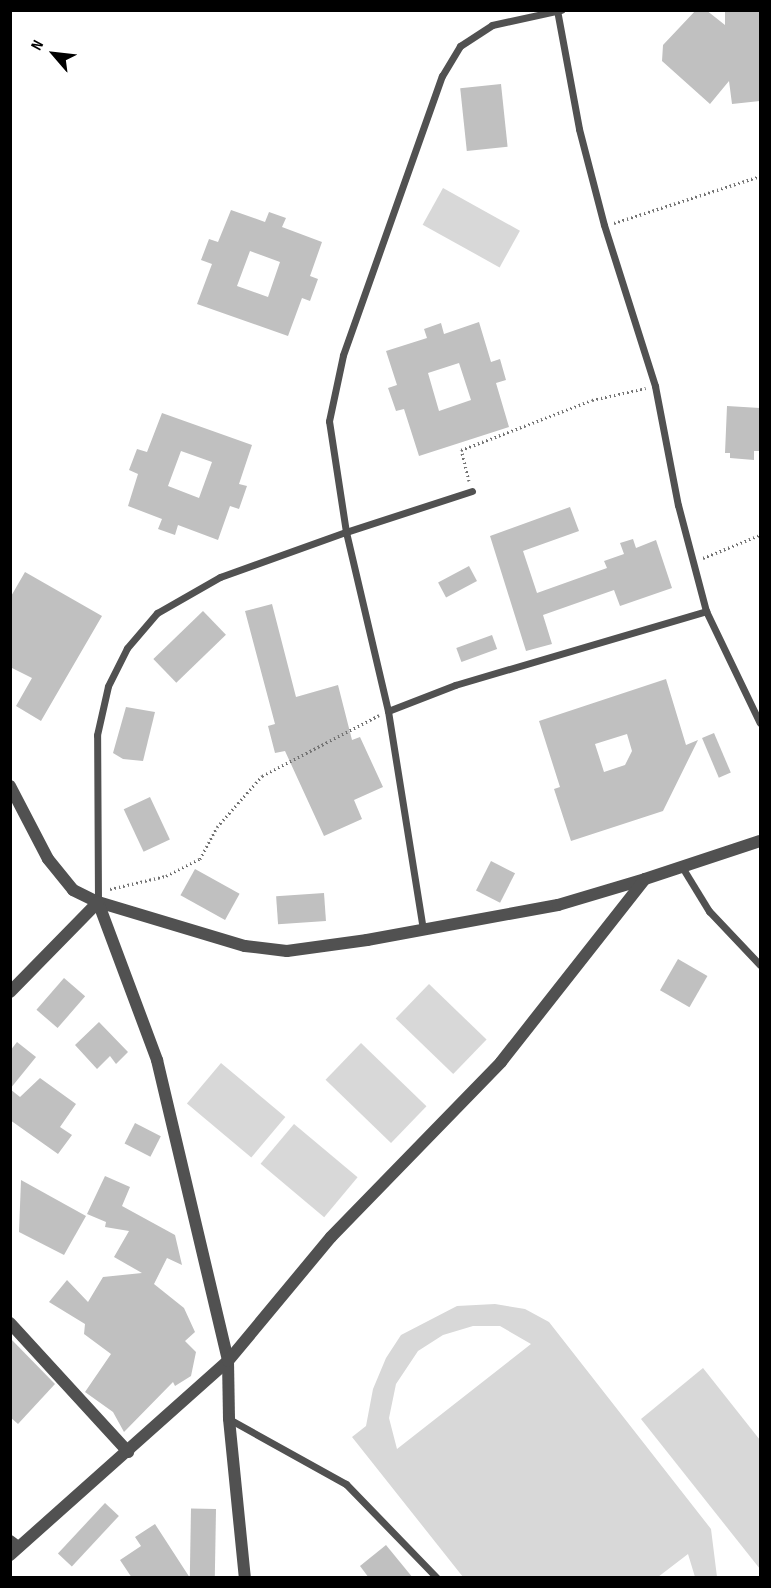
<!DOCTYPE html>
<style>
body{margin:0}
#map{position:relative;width:771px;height:1588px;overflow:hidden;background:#fff;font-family:"Sofia Sans Condensed",sans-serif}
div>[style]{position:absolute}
.green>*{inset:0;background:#d8d8d8;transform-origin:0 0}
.building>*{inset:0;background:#c0c0c0;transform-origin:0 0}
.path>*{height:3px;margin-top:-1.5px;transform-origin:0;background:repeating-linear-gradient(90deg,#737373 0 1.5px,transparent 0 4.5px)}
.service>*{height:7px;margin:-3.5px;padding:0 3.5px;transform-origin:3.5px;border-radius:3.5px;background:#515151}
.minor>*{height:12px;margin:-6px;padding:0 6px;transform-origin:6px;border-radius:6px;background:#515151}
.tertiary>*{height:12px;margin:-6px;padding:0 6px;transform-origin:6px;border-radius:6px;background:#515151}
span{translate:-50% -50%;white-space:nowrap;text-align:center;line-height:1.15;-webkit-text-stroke:5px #fff;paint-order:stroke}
.frame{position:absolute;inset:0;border:12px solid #000;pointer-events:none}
.north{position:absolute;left:24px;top:24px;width:60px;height:60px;-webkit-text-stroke:4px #fff;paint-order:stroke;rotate:298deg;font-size:16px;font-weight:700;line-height:24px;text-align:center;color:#000}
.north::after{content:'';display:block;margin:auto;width:21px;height:27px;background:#000;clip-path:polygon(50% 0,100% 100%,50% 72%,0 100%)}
</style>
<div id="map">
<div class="green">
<i style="left:443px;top:188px;width:88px;height:42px;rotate:29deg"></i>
<i style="left:429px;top:984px;width:80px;height:48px;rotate:44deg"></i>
<i style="left:361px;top:1043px;width:91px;height:51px;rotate:44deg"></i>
<i style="left:221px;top:1063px;width:84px;height:53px;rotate:40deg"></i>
<i style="left:294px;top:1124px;width:83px;height:52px;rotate:40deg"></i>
<i style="clip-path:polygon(evenodd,495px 1304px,525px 1309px,549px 1322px,711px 1529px,717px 1577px,695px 1577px,688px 1554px,658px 1577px,463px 1577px,352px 1437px,366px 1426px,373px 1389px,386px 1358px,401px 1335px,457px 1306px,495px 1304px,473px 1326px,500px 1326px,531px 1344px,397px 1449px,389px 1418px,396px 1384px,418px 1351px,443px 1335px,473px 1326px)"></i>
<i style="clip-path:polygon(703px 1368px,760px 1440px,760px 1569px,641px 1419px)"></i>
</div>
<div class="building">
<i style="clip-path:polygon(696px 10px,706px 10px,725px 25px,725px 10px,760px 10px,760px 101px,732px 104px,729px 81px,710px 104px,662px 61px,663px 45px)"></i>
<i style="left:501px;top:84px;width:63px;height:41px;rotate:84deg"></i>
<i style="clip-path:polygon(evenodd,231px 210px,265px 222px,269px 212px,286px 218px,282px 227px,322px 242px,310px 276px,318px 279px,310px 301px,302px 298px,288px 336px,197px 304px,212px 264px,201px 260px,209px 239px,218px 242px,231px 210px,250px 251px,280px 262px,268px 297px,237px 286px,250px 251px)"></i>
<i style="clip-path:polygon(evenodd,479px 322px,491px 362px,500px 359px,506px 380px,496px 383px,509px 427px,419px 456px,404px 409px,396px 411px,388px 388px,397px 385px,386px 351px,427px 338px,424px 329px,441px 323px,444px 334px,479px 322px,459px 363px,471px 400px,439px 411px,428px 373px,459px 363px)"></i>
<i style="clip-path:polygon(727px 406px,760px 408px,760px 451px,754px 451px,754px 460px,730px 458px,730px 453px,725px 453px)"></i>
<i style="clip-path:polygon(evenodd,162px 413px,252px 445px,239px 484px,247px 486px,239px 509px,230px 506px,218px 540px,178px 525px,175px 535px,158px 529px,162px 519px,128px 506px,138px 474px,129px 470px,137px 449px,147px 452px,162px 413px,181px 451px,212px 462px,199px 498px,168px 486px,181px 451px)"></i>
<i style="clip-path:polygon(570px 507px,579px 531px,523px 551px,537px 593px,607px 568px,604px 561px,624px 554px,620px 543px,633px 539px,636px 548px,656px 540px,672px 588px,620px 606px,614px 590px,543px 615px,552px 644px,526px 651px,490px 536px)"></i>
<i style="left:469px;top:566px;width:17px;height:35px;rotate:62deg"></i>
<i style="clip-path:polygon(25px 572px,102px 616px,41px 721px,16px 706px,32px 678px,10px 667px,10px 598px)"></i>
<i style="clip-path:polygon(272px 604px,296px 697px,338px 685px,352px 740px,360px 737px,383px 787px,354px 800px,362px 819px,324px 836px,285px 751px,275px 753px,268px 726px,275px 724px,245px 611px)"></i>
<i style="left:203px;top:611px;width:33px;height:69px;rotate:46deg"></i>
<i style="left:492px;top:635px;width:15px;height:38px;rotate:70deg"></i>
<i style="clip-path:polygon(evenodd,666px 679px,686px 745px,698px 740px,663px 811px,571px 841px,554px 789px,560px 787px,539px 721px,666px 679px,627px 734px,632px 751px,625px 765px,604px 772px,595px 744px,627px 734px)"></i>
<i style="clip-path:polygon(126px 707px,155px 712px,143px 761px,123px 759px,113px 753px)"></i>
<i style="left:714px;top:733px;width:43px;height:13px;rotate:67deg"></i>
<i style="left:150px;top:797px;width:47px;height:29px;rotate:65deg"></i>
<i style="left:491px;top:861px;width:27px;height:33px;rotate:27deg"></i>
<i style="left:195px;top:869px;width:51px;height:30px;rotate:29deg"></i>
<i style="left:324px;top:893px;width:28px;height:48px;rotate:86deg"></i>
<i style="left:678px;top:959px;width:34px;height:36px;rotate:30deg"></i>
<i style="left:64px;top:978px;width:28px;height:42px;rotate:41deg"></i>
<i style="clip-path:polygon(99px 1022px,128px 1052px,116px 1064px,110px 1056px,97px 1069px,75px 1045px)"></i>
<i style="clip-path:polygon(17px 1042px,36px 1057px,10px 1089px,10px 1051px)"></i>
<i style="clip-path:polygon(40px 1078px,76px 1104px,60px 1127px,72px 1135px,58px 1154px,10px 1120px,10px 1089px,20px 1097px)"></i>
<i style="left:135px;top:1123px;width:29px;height:23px;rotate:27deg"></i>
<i style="clip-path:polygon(105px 1176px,130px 1187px,122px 1206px,175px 1235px,182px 1265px,167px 1258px,154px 1284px,184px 1308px,195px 1332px,185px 1341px,196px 1352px,191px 1376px,175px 1386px,173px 1382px,124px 1432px,113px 1412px,85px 1392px,111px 1354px,84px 1334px,85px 1324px,49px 1302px,67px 1280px,88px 1302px,103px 1277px,142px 1273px,114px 1257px,129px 1231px,105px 1227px,106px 1222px,87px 1214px)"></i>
<i style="clip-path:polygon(21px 1180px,86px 1216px,64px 1255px,19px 1232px)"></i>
<i style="clip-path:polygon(10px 1338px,55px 1384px,18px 1424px,10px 1417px)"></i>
<i style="left:105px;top:1503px;width:19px;height:69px;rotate:43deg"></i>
<i style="left:216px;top:1509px;width:69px;height:25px;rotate:91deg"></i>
<i style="clip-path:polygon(155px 1524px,190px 1578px,132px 1578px,120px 1560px,141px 1546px,135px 1537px)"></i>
<i style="clip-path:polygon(386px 1545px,413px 1578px,369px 1578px,360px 1566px)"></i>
</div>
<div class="path">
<i style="left:614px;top:223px;width:153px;rotate:-17.8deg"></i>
<i style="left:469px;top:481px;width:32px;rotate:-104deg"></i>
<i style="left:461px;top:450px;width:140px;rotate:-20.9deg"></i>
<i style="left:592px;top:400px;width:55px;rotate:-12.5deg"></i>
<i style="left:703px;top:558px;width:61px;rotate:-22deg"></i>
<i style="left:110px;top:889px;width:57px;rotate:-13.1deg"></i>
<i style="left:166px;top:876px;width:38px;rotate:-27deg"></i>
<i style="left:200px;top:859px;width:36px;rotate:-62deg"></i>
<i style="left:217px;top:827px;width:68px;rotate:-48.6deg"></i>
<i style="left:262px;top:776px;width:132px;rotate:-27.5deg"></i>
</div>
<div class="service">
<i style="left:557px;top:10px;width:121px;rotate:79.5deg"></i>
<i style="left:579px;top:129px;width:99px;rotate:75.4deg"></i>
<i style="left:604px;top:225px;width:169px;rotate:72.4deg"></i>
<i style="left:655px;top:386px;width:121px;rotate:79.1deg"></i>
<i style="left:678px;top:505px;width:110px;rotate:75.2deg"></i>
<i style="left:706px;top:611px;width:124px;rotate:64.3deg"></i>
<i style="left:472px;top:491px;width:133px;rotate:162deg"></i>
<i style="left:346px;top:532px;width:112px;rotate:-98.7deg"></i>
<i style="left:329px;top:421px;width:67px;rotate:-78deg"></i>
<i style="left:343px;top:355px;width:296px;rotate:-70.5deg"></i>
<i style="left:442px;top:76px;width:35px;rotate:-59deg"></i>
<i style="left:460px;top:46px;width:38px;rotate:-33deg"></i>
<i style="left:492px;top:25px;width:71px;rotate:-12.3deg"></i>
<i style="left:388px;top:711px;width:221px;rotate:80.9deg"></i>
<i style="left:682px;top:867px;width:52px;rotate:58.5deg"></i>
<i style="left:709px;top:911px;width:74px;rotate:46.6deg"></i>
<i style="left:98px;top:902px;width:167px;rotate:-90.3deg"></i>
<i style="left:97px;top:735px;width:50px;rotate:-77.3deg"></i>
<i style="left:108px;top:686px;width:42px;rotate:-63.4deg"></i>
<i style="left:127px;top:648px;width:46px;rotate:-49.4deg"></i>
<i style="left:157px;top:613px;width:73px;rotate:-29.7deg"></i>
<i style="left:220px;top:577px;width:134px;rotate:-19.7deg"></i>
<i style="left:346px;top:532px;width:184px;rotate:76.8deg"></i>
<i style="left:388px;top:711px;width:72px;rotate:-21.2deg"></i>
<i style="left:455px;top:685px;width:262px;rotate:-16.4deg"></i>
<i style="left:229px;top:1419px;width:134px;rotate:29.1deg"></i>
<i style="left:346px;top:1484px;width:131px;rotate:45.9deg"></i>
</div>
<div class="minor">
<i style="left:10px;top:786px;width:82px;rotate:62.5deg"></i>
<i style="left:48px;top:859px;width:40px;rotate:51deg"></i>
<i style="left:73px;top:890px;width:28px;rotate:26deg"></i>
<i style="left:98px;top:902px;width:153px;rotate:16.7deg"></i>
<i style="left:245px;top:946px;width:42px;rotate:6.8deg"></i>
<i style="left:287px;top:951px;width:81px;rotate:-7.8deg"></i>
<i style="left:367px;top:940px;width:194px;rotate:-10.4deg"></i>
<i style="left:558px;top:905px;width:91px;rotate:-16.6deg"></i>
<i style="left:98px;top:902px;width:169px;rotate:69.5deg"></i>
<i style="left:157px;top:1060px;width:309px;rotate:76.7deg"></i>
<i style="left:228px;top:1361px;width:58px;rotate:89deg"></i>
<i style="left:229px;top:1419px;width:160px;rotate:84.3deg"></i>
<i style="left:10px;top:992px;width:126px;rotate:-45.6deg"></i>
<i style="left:10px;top:1323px;width:175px;rotate:47.5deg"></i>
<i style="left:10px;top:1541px;width:10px;rotate:37deg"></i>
</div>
<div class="tertiary">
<i style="left:10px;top:1555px;width:292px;rotate:-41.7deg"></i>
<i style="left:228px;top:1361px;width:161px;rotate:-50.3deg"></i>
<i style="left:331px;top:1237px;width:244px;rotate:-45.8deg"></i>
<i style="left:501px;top:1062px;width:233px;rotate:-51.8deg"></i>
<i style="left:645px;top:879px;width:121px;rotate:-18.3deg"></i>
</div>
<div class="frame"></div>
<div class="north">N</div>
</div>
